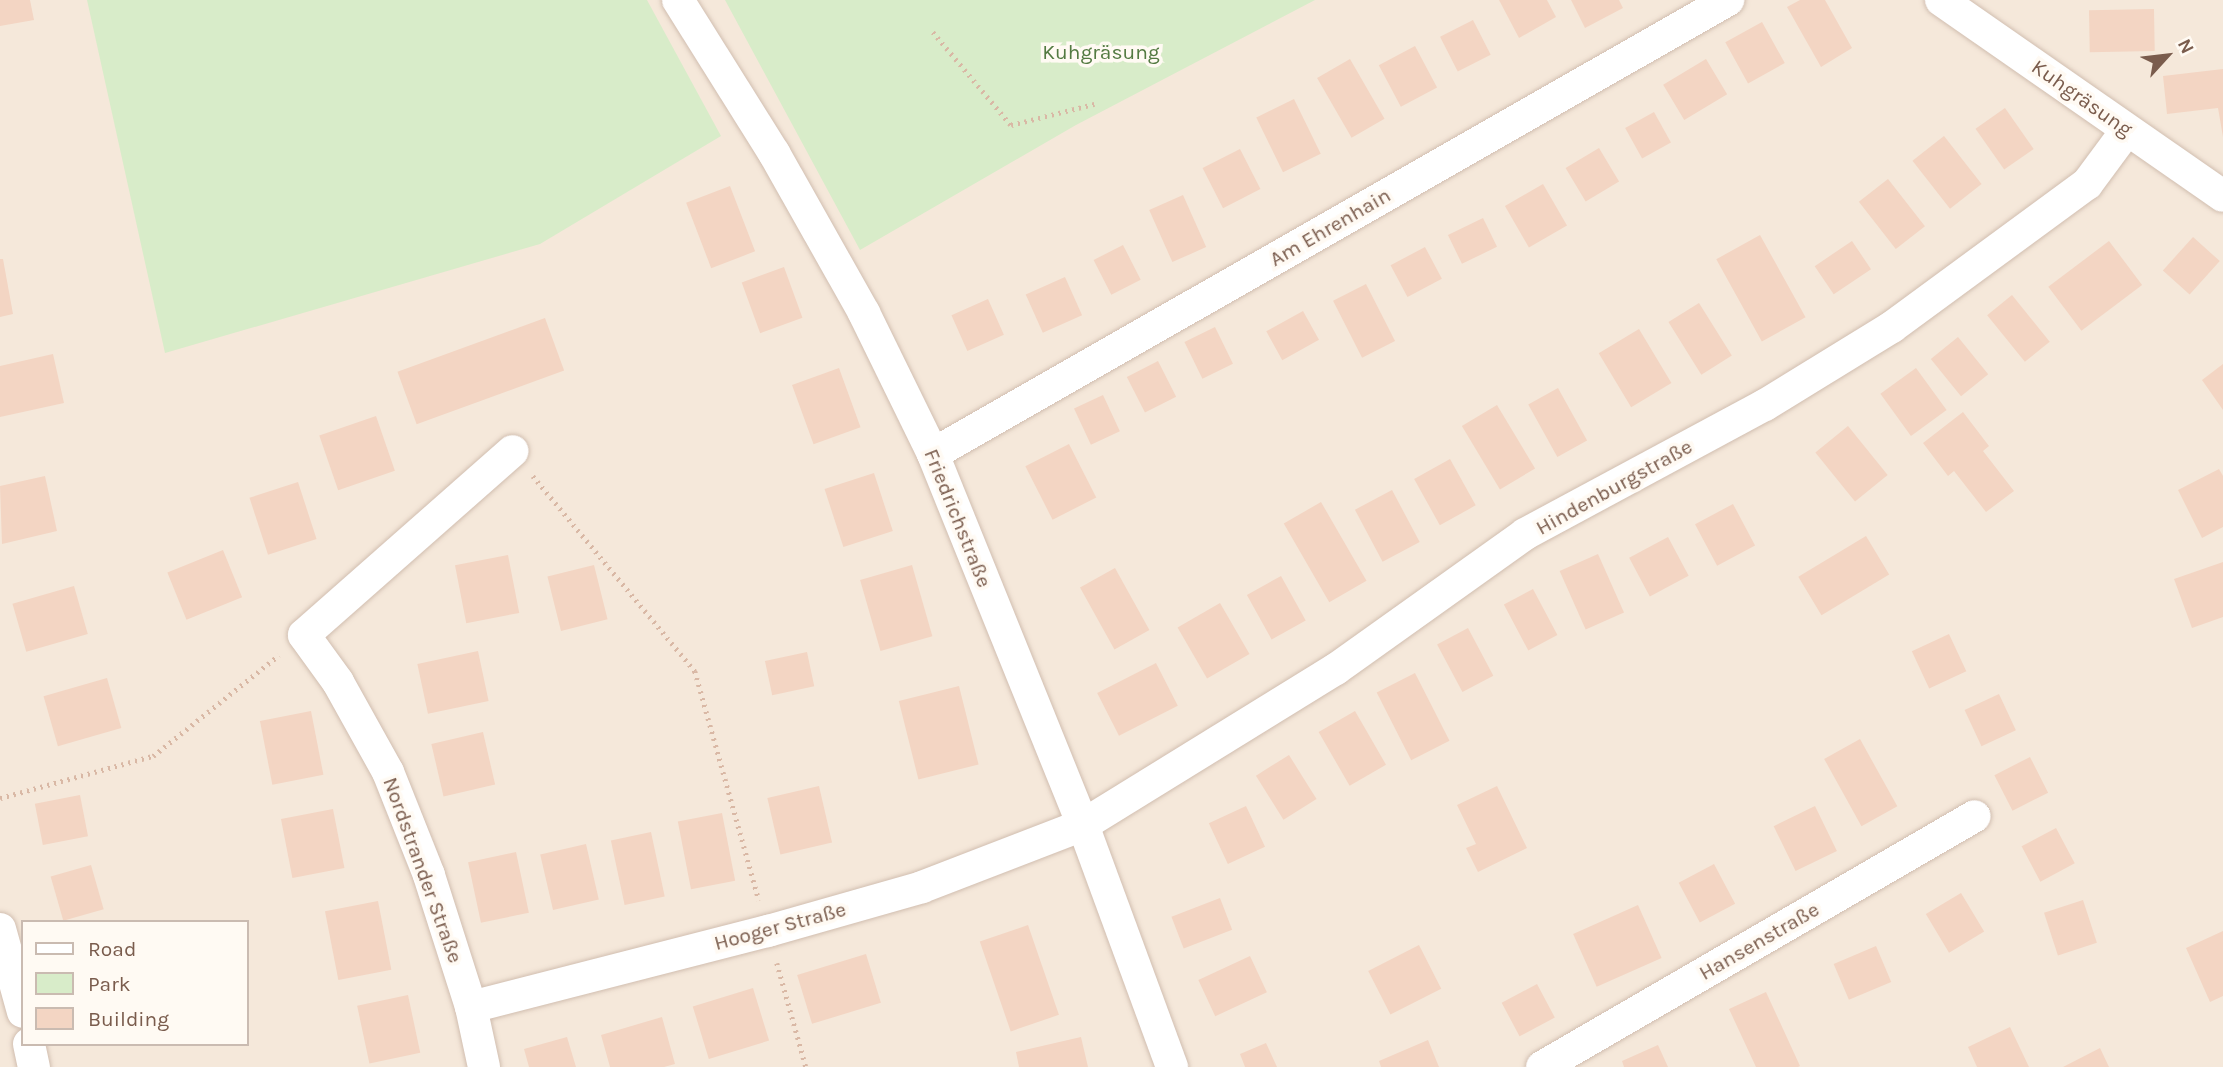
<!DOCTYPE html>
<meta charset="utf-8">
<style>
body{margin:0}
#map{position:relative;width:2223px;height:1067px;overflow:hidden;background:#fdf6ec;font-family:Karla,sans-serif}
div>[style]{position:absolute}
.residential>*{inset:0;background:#f5e8da}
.green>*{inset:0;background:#d8ecc9}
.building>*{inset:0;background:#f3d5c3;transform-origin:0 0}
.path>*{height:4.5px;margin-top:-2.25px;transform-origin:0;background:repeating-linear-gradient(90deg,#d9b8a5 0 2px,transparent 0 7px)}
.roads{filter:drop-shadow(0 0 2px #d1beb0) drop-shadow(0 0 2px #d1beb0)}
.street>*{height:32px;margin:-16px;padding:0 16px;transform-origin:16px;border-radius:16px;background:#fff}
span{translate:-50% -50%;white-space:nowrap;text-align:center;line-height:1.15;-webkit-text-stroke:7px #fffaf3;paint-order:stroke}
.park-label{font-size:21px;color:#537a41}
.street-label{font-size:21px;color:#7a5c4d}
.legend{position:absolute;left:21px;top:920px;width:228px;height:126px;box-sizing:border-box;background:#fffaf3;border:2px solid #cabbb1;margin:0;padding:9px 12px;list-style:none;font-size:21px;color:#7a5c4d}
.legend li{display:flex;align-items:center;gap:14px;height:35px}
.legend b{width:35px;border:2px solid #cabbb1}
.north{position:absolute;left:2132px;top:21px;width:70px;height:70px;-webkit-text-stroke:5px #fffaf3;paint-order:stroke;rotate:63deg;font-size:19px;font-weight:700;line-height:28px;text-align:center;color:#7a5c4d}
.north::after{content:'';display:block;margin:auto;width:24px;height:32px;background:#7a5c4d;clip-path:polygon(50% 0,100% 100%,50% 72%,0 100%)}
</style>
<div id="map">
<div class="residential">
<i style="clip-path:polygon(evenodd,0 0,2223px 0,2223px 1067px,0 1067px,0 0,23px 922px,247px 922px,247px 1044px,23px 1044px,23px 922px)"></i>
</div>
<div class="green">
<i style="clip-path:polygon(87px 0,647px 0,721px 136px,540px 244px,165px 353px)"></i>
<i style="clip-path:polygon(725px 0,1315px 0,1076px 125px,860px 250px)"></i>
</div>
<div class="building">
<i style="clip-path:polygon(0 0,30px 0,34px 20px,0 26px)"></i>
<i style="clip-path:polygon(1499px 0,1547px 0,1556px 17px,1519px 38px)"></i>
<i style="clip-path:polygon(1571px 0,1619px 0,1623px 8px,1585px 28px)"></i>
<i style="clip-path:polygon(1800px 0,1825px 0,1852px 48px,1821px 67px,1787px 7px)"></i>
<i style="left:2154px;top:9px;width:42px;height:65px;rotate:89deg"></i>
<i style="left:1473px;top:20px;width:39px;height:37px;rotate:63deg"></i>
<i style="left:1762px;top:22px;width:47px;height:42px;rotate:61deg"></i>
<i style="left:1415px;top:46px;width:47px;height:41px;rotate:62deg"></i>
<i style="left:1350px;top:59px;width:69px;height:38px;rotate:60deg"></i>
<i style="left:1706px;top:59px;width:41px;height:50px;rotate:59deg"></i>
<i style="clip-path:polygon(2223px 69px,2223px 137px,2218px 108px,2167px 114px,2163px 76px)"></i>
<i style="left:1294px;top:99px;width:61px;height:42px;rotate:64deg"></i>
<i style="left:2005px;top:108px;width:50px;height:36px;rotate:55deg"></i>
<i style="left:1654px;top:112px;width:35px;height:33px;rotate:61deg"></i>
<i style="left:1944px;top:136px;width:61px;height:40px;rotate:52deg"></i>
<i style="left:1599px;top:148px;width:39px;height:39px;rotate:59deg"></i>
<i style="left:1240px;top:149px;width:45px;height:42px;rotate:63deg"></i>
<i style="left:1888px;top:179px;width:60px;height:37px;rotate:52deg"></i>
<i style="left:1543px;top:184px;width:48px;height:44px;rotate:60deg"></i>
<i style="left:730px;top:186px;width:70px;height:47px;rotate:69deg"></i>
<i style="left:1183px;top:195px;width:57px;height:37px;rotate:66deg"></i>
<i style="left:1483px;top:218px;width:32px;height:39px;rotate:64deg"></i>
<i style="left:1760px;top:235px;width:94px;height:50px;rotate:61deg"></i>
<i style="left:2193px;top:237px;width:36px;height:45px;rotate:42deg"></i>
<i style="left:1852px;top:241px;width:34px;height:45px;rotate:56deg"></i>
<i style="left:2109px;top:241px;width:55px;height:76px;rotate:53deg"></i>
<i style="left:1123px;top:245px;width:39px;height:33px;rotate:63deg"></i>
<i style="left:1425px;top:247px;width:36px;height:39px;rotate:62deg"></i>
<i style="clip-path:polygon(0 259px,3px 259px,13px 314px,0 317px)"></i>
<i style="left:784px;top:267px;width:54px;height:45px;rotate:70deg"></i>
<i style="left:1065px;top:277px;width:42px;height:43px;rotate:66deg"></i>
<i style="left:1366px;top:284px;width:64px;height:37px;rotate:63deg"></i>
<i style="left:2012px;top:295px;width:60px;height:32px;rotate:51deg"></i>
<i style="left:988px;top:299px;width:39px;height:40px;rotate:66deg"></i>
<i style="left:1699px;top:303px;width:62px;height:36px;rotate:58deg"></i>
<i style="left:1303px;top:311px;width:33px;height:42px;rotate:61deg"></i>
<i style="left:545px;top:318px;width:56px;height:157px;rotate:70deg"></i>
<i style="left:1215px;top:327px;width:41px;height:34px;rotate:64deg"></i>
<i style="left:1639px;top:329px;width:63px;height:47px;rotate:59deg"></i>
<i style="left:1958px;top:337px;width:48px;height:35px;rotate:51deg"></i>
<i style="clip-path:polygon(53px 354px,64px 403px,0 417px,0 366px)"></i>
<i style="left:1158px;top:361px;width:40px;height:35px;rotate:63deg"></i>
<i style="clip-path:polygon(2223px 364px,2223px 410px,2202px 380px)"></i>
<i style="left:839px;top:368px;width:63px;height:50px;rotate:70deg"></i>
<i style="left:1916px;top:368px;width:52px;height:44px;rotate:54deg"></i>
<i style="left:1558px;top:388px;width:60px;height:34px;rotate:61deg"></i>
<i style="left:1103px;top:395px;width:40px;height:32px;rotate:65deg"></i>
<i style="left:1497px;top:405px;width:74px;height:41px;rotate:59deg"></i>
<i style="clip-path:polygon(1963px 412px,1989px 446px,1983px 451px,2014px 491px,1986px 512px,1954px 471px,1948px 476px,1923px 443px)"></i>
<i style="left:376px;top:416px;width:58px;height:60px;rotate:71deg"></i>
<i style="left:1848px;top:426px;width:63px;height:42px;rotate:51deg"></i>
<i style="left:1069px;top:444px;width:60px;height:49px;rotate:63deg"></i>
<i style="left:1450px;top:459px;width:53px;height:41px;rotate:61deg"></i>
<i style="clip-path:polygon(2219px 469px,2223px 476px,2223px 527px,2202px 538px,2178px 490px)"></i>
<i style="left:874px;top:473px;width:61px;height:52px;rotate:72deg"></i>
<i style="clip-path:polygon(45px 476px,57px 531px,2px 544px,0 486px)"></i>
<i style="left:298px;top:482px;width:60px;height:51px;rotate:72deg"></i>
<i style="left:1392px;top:490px;width:59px;height:42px;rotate:62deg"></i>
<i style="left:1321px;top:502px;width:91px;height:43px;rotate:60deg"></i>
<i style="left:1733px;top:504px;width:47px;height:43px;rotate:62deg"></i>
<i style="left:1866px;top:536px;width:45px;height:79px;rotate:59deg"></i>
<i style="left:1668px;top:537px;width:44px;height:44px;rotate:62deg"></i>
<i style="left:223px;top:550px;width:51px;height:60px;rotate:68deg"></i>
<i style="left:1598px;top:554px;width:64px;height:42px;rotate:66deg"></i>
<i style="left:508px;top:555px;width:59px;height:54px;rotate:79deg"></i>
<i style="clip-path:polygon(2223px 562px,2223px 617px,2192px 628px,2174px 579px)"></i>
<i style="left:594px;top:565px;width:56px;height:48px;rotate:76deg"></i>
<i style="left:912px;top:565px;width:74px;height:54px;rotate:74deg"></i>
<i style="left:1115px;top:568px;width:71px;height:40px;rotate:61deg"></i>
<i style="left:1281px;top:576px;width:51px;height:39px;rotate:61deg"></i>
<i style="left:74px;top:586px;width:50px;height:64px;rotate:74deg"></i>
<i style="left:1533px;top:589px;width:52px;height:33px;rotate:62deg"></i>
<i style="left:1220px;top:603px;width:59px;height:49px;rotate:60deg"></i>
<i style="left:1468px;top:628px;width:54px;height:35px;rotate:62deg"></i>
<i style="left:1949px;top:634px;width:41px;height:41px;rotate:65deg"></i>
<i style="left:478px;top:651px;width:51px;height:62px;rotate:78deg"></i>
<i style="left:807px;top:652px;width:35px;height:43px;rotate:78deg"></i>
<i style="left:1156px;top:663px;width:48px;height:66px;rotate:63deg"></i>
<i style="left:1415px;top:673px;width:76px;height:43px;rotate:63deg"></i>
<i style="left:107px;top:678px;width:52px;height:66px;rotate:74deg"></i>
<i style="left:959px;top:686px;width:81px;height:62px;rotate:76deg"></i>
<i style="left:1999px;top:694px;width:40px;height:38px;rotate:65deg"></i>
<i style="left:311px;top:711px;width:65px;height:52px;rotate:79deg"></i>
<i style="left:1355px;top:711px;width:62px;height:42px;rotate:60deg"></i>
<i style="left:483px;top:732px;width:54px;height:53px;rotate:77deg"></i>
<i style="left:1860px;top:739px;width:77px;height:41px;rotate:61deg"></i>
<i style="left:1289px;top:755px;width:52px;height:39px;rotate:58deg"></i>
<i style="left:2030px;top:757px;width:40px;height:40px;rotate:63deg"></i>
<i style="left:819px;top:786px;width:58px;height:53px;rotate:77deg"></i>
<i style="clip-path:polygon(1497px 786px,1527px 848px,1478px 872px,1466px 848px,1476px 844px,1457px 805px)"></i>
<i style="left:80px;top:795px;width:42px;height:46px;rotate:79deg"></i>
<i style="left:1246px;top:806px;width:45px;height:41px;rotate:65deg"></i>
<i style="left:1815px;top:806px;width:50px;height:46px;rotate:64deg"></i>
<i style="left:333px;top:809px;width:60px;height:53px;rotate:79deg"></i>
<i style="left:722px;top:813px;width:69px;height:45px;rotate:79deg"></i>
<i style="left:2056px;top:828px;width:40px;height:39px;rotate:62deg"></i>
<i style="left:651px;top:832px;width:66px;height:41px;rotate:78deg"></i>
<i style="left:586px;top:844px;width:57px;height:47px;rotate:77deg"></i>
<i style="left:516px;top:852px;width:62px;height:49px;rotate:78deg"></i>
<i style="left:1714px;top:864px;width:45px;height:40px;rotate:62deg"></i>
<i style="left:91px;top:865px;width:46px;height:42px;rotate:74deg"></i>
<i style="left:1961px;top:893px;width:45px;height:41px;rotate:59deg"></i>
<i style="left:1220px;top:898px;width:34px;height:52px;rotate:69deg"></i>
<i style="left:2083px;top:900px;width:45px;height:41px;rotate:72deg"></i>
<i style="left:378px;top:901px;width:70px;height:54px;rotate:79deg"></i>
<i style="left:1638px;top:905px;width:58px;height:71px;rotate:66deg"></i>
<i style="left:1028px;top:925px;width:95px;height:51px;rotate:71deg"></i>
<i style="clip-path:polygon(2223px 931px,2223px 996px,2210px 1002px,2186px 948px)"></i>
<i style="left:1419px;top:945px;width:49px;height:57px;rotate:63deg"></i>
<i style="left:1876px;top:946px;width:39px;height:46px;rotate:67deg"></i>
<i style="left:866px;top:954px;width:51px;height:72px;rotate:73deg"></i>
<i style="left:1250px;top:956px;width:40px;height:57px;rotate:65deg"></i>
<i style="left:1537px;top:984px;width:38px;height:40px;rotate:62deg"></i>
<i style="left:753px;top:988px;width:55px;height:63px;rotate:73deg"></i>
<i style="clip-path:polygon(1766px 992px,1800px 1066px,1798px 1067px,1756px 1067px,1729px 1009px)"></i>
<i style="left:408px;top:995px;width:59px;height:52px;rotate:78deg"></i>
<i style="clip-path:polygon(662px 1017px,675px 1064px,664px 1067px,610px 1067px,601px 1035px)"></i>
<i style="clip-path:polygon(2010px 1027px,2029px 1067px,1977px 1067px,1968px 1047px)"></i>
<i style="clip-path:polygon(567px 1037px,576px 1067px,529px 1067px,524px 1049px)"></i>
<i style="clip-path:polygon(1081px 1037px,1088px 1067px,1019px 1067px,1016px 1052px)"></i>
<i style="clip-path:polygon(1428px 1040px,1439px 1067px,1381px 1067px,1379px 1061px)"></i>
<i style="clip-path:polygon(1266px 1043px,1277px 1067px,1245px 1067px,1240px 1054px)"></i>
<i style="clip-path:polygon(1658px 1045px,1668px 1067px,1624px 1067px,1622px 1061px)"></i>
<i style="clip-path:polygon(2100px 1048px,2109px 1067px,2063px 1067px)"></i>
</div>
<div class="path">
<i style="left:933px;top:32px;width:121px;rotate:50deg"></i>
<i style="left:1011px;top:125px;width:86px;rotate:-14.2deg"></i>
<i style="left:533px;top:476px;width:254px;rotate:50.3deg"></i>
<i style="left:695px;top:671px;width:238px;rotate:74.4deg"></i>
<i style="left:0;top:798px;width:159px;rotate:-15.4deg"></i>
<i style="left:153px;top:756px;width:161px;rotate:-38.7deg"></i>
<i style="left:777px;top:963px;width:108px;rotate:74.4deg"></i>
</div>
<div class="roads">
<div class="street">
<i style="left:678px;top:0;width:181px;rotate:57.9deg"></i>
<i style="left:774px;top:153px;width:184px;rotate:60.6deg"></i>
<i style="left:864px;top:313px;width:157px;rotate:63.9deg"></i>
<i style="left:933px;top:454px;width:400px;rotate:68deg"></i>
<i style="left:1083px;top:825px;width:258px;rotate:69.8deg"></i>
<i style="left:1941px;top:0;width:343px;rotate:34.8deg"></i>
<i style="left:933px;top:454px;width:916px;rotate:-29.73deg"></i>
<i style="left:0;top:929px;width:86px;rotate:74.5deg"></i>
<i style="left:471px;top:1007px;width:307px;rotate:-14.4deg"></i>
<i style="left:768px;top:931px;width:160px;rotate:-15.9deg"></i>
<i style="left:922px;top:887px;width:173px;rotate:-21.1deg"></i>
<i style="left:1083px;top:825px;width:297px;rotate:-31.7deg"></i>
<i style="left:1336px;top:669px;width:232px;rotate:-35.5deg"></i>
<i style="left:1525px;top:534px;width:272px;rotate:-28.3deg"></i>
<i style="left:1765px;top:405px;width:149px;rotate:-31.6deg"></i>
<i style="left:1892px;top:327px;width:242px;rotate:-36.3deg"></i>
<i style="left:2087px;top:184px;width:67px;rotate:-53.5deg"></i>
<i style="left:29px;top:1044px;width:24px;rotate:78deg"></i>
<i style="left:484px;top:1067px;width:61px;rotate:-102.2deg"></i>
<i style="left:471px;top:1007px;width:139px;rotate:-107.7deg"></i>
<i style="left:429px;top:875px;width:111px;rotate:-111.7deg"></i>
<i style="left:388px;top:772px;width:103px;rotate:-119.1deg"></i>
<i style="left:338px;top:682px;width:58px;rotate:-125.9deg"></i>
<i style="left:304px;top:635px;width:278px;rotate:-41.4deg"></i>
<i style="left:1542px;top:1067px;width:500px;rotate:-30.1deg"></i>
</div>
</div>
<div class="park-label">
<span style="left:1101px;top:52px">Kuhgräsung</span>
</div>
<div class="street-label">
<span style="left:2082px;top:98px;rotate:35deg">Kuhgräsung</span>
<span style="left:1330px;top:227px;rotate:-30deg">Am Ehrenhain</span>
<span style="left:1614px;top:487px;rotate:-29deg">Hindenburgstraße</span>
<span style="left:958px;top:518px;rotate:68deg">Friedrichstraße</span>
<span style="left:423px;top:870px;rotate:70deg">Nordstrander Straße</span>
<span style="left:780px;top:926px;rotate:-15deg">Hooger Straße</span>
<span style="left:1759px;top:941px;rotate:-30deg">Hansenstraße</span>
</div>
<ul class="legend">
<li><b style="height:9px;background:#fff"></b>Road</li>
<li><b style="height:19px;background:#d8ecc9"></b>Park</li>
<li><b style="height:19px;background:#f3d5c3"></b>Building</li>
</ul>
<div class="north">N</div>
</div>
